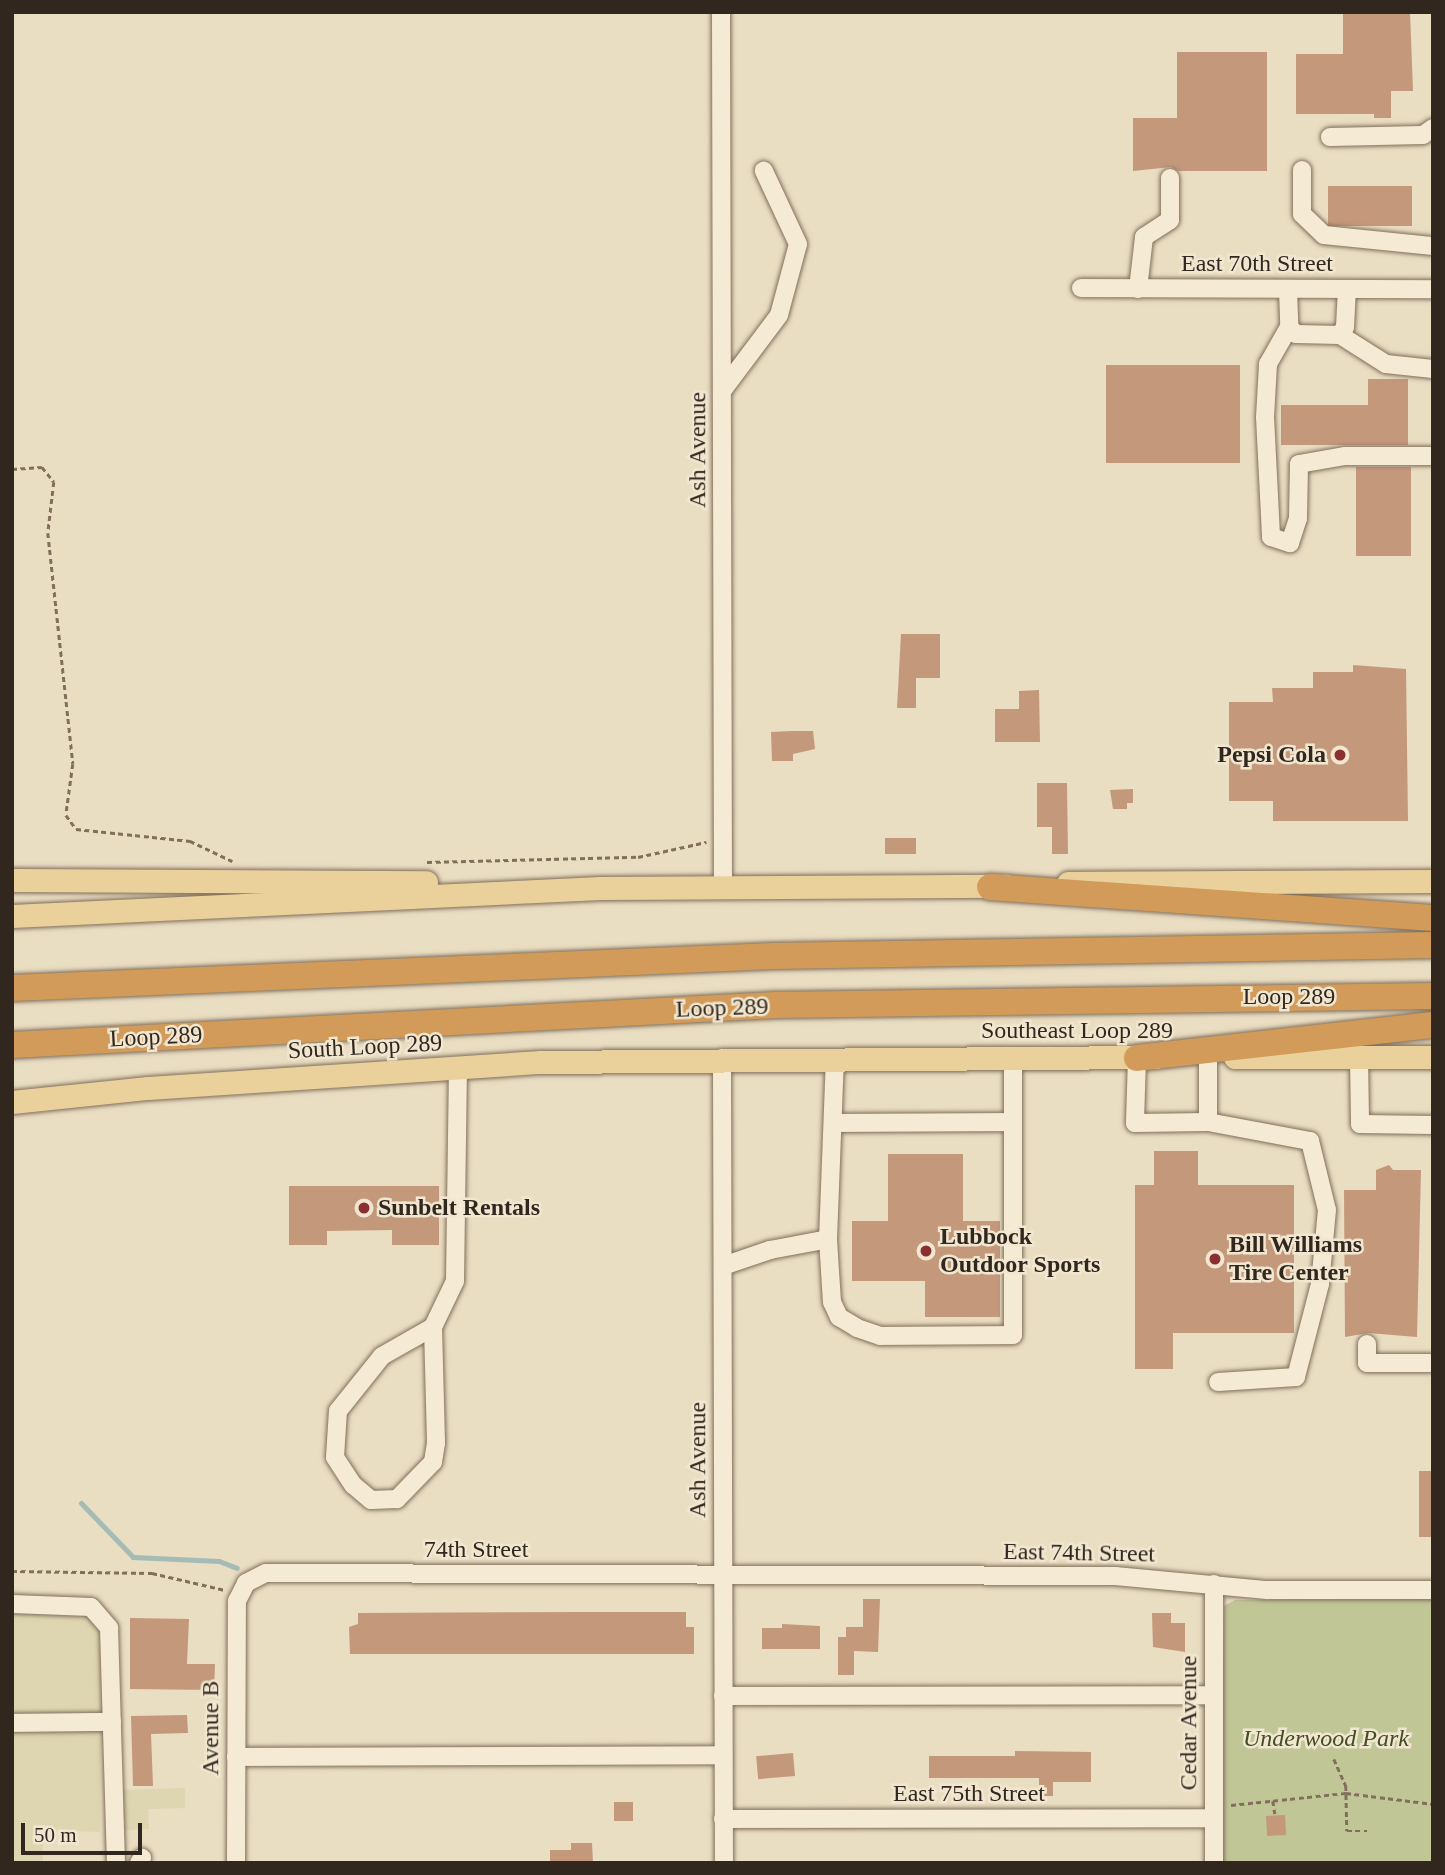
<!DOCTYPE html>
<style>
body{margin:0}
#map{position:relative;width:1445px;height:1875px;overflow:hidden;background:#e9ddc2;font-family:Georgia,serif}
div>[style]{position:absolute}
.farmland>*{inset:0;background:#ded6b0}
.green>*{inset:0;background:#c1c697}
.stream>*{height:5px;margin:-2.5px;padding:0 2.5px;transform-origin:2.5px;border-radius:2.5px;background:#a4bcb5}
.building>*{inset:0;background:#c4987b;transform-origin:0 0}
.path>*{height:2.5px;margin-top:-1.25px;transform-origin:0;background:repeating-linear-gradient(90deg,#816f5b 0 5px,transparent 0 8.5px)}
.roads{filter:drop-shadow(0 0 2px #816f5b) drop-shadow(0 0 2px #816f5b)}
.minor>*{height:18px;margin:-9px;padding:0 9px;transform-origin:9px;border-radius:9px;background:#f5ebd4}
.major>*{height:23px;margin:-11.5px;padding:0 11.5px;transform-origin:11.5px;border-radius:11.5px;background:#ead19c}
.highway>*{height:26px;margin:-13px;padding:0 13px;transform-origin:13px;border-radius:13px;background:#d29b59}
.dots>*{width:19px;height:19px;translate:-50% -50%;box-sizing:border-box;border:4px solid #f1e7d0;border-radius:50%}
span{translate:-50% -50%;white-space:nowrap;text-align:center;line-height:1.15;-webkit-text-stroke:5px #f1e7d0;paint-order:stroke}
.street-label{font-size:24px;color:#32271e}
.poi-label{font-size:24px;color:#32271e;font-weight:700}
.right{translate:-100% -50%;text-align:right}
.left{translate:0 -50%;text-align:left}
.park-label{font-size:24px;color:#434d26;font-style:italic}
.frame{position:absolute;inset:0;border:14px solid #32271e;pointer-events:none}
.scale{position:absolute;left:21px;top:1823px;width:121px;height:32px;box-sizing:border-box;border:4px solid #32271e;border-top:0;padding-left:9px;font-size:21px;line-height:24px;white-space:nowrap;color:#32271e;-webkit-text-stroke:5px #f1e7d0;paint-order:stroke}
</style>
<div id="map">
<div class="farmland">
<i style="clip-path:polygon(12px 1608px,79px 1609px,101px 1622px,103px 1716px,12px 1717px)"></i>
<i style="clip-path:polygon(101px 1726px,100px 1832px,43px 1830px,43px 1863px,12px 1863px,12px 1727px)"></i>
<i style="clip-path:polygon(185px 1788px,185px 1808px,148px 1809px,149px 1829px,123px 1830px,122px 1790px)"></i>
</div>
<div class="green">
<i style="clip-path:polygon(1433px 1599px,1433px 1863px,1220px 1863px,1224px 1606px,1235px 1600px)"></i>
</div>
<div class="stream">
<i style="left:81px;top:1503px;width:75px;rotate:46.1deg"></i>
<i style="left:133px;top:1557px;width:86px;rotate:2.7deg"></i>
<i style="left:219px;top:1561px;width:19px;rotate:21deg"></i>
</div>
<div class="building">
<i style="clip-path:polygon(1343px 12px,1410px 12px,1413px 91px,1391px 91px,1391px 118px,1374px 118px,1374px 114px,1296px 114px,1296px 54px,1343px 54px)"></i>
<i style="clip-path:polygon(1177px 52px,1267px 52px,1267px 171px,1178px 171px,1171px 167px,1133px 171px,1133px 118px,1177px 118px)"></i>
<i style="left:1412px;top:186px;width:40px;height:84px;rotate:90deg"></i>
<i style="left:1106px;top:365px;width:134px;height:98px"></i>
<i style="clip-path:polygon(1368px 379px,1408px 379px,1408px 445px,1281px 445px,1281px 405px,1368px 405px)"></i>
<i style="left:1356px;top:467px;width:55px;height:89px"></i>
<i style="clip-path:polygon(901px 634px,940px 634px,940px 678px,916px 678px,916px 708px,897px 708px)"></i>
<i style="clip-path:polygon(1353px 665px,1406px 669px,1408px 821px,1273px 821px,1273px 801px,1229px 801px,1229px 702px,1273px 702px,1272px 688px,1313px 688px,1313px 672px,1353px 672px)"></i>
<i style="clip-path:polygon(1039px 690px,1040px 742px,995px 742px,995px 709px,1019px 709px,1019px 691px)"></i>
<i style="clip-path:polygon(792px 731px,813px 731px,815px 749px,793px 754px,793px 761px,772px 761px,771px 732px)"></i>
<i style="clip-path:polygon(1037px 783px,1067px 783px,1068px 854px,1052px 854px,1052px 827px,1037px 827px)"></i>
<i style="clip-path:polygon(1133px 789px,1133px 803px,1127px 803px,1127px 809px,1113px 809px,1110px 790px)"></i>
<i style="left:885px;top:838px;width:31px;height:16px"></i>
<i style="clip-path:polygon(1154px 1151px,1198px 1151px,1198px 1185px,1294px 1185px,1294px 1333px,1173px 1333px,1173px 1369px,1135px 1369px,1135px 1185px,1154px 1185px)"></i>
<i style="clip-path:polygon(888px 1154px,963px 1154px,963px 1221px,1000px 1221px,1000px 1317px,925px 1317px,925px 1281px,852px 1281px,852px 1221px,888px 1221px)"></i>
<i style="clip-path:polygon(1389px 1165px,1393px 1170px,1421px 1170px,1417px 1337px,1368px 1333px,1345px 1337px,1344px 1190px,1376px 1190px,1376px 1170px)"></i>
<i style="clip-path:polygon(289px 1186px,439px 1186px,439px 1245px,392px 1245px,392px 1230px,327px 1231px,327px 1245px,289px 1245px)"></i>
<i style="left:1419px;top:1471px;width:14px;height:66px"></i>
<i style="clip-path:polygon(863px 1599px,880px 1599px,878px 1652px,854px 1651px,854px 1675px,838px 1675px,838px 1637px,846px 1637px,846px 1627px,863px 1627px)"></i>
<i style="clip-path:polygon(578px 1612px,686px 1612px,686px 1627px,694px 1627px,694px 1654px,350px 1654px,349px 1627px,358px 1624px,358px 1613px)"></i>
<i style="clip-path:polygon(1152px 1613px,1171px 1613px,1171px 1623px,1185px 1623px,1185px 1652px,1153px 1647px)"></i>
<i style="clip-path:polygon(130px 1618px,189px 1619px,187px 1664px,215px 1664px,214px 1690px,130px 1689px)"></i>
<i style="clip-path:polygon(782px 1624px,820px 1626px,820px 1649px,762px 1649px,762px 1628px,782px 1628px)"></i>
<i style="clip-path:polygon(187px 1715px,188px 1733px,151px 1734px,153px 1786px,133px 1786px,131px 1716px)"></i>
<i style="clip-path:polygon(1015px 1751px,1091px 1752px,1091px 1782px,1053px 1782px,1053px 1796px,1039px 1796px,1039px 1778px,929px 1778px,929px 1756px,1015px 1756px)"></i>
<i style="left:793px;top:1753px;width:23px;height:37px;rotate:85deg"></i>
<i style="left:614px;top:1802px;width:19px;height:19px"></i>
<i style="left:1285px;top:1815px;width:20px;height:19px;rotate:87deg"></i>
<i style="clip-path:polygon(571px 1843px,592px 1843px,593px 1863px,550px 1863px,550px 1850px,571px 1850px)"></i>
</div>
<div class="path">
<i style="left:12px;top:469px;width:30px;rotate:-4deg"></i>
<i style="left:42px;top:467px;width:19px;rotate:51deg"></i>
<i style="left:54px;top:482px;width:51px;rotate:96.7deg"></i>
<i style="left:48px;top:533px;width:232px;rotate:83.8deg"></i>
<i style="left:73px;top:764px;width:51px;rotate:97.8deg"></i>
<i style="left:66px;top:815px;width:17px;rotate:54deg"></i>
<i style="left:76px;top:829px;width:115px;rotate:6deg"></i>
<i style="left:190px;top:841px;width:47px;rotate:25.5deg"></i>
<i style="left:427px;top:862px;width:211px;rotate:-1.4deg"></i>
<i style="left:638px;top:857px;width:70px;rotate:-12.4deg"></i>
<i style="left:12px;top:1571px;width:140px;rotate:0.8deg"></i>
<i style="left:152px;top:1573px;width:75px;rotate:13.1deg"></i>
<i style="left:1334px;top:1759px;width:30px;rotate:66deg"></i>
<i style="left:1346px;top:1786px;width:45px;rotate:88.7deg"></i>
<i style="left:1347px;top:1831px;width:20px"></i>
<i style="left:1273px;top:1801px;width:13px;rotate:81deg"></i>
<i style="left:1231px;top:1805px;width:116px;rotate:-6deg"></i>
<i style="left:1346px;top:1793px;width:88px;rotate:7.2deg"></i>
</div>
<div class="roads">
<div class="minor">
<i style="left:721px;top:12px;width:875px;rotate:89.87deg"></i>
<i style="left:1330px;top:137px;width:93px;rotate:-1.2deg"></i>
<i style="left:1423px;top:135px;width:12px;rotate:-35deg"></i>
<i style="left:1302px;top:170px;width:44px;rotate:90deg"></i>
<i style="left:1302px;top:214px;width:30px;rotate:44deg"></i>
<i style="left:1324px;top:235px;width:110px;rotate:5.8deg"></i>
<i style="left:1081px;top:288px;width:352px;rotate:0.2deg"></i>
<i style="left:1138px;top:289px;width:52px;rotate:-83.4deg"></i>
<i style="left:1144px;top:237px;width:31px;rotate:-33deg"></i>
<i style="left:1170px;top:220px;width:42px;rotate:-90deg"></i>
<i style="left:1288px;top:289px;width:38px;rotate:88deg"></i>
<i style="left:1289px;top:327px;width:10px;rotate:45deg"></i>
<i style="left:1296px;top:334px;width:44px;rotate:1.3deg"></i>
<i style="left:1340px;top:335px;width:9px;rotate:-58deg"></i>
<i style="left:1345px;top:327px;width:38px;rotate:-87deg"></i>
<i style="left:1289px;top:327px;width:43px;rotate:119.6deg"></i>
<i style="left:1268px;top:364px;width:53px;rotate:93.2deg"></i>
<i style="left:1265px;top:417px;width:120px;rotate:87.1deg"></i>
<i style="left:1271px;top:537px;width:20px;rotate:18deg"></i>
<i style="left:1290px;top:543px;width:26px;rotate:-72deg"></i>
<i style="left:1298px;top:518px;width:54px;rotate:-88.9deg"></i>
<i style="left:1299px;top:464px;width:47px;rotate:-9.9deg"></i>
<i style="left:1345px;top:456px;width:88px"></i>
<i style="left:1340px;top:335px;width:54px;rotate:32.2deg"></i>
<i style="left:1386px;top:364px;width:47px;rotate:6.1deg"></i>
<i style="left:722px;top:391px;width:95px;rotate:-53.1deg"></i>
<i style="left:779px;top:315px;width:73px;rotate:-75deg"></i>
<i style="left:798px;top:244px;width:81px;rotate:-115deg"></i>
<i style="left:1359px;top:1057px;width:67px;rotate:89.1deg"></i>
<i style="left:1360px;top:1124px;width:73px;rotate:0.8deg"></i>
<i style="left:722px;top:1058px;width:805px;rotate:89.86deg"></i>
<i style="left:1137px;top:1058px;width:65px;rotate:91.8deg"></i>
<i style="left:1135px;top:1123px;width:73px;rotate:-0.8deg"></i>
<i style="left:1208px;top:1122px;width:65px;rotate:-90deg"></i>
<i style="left:1208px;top:1122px;width:104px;rotate:10.6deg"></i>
<i style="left:1310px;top:1141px;width:71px;rotate:76.2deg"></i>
<i style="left:1327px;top:1210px;width:74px;rotate:95.4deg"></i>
<i style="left:1320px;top:1284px;width:96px;rotate:104.5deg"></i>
<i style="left:1296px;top:1377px;width:78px;rotate:176.3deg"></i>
<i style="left:833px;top:1123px;width:180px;rotate:-0.3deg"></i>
<i style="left:1013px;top:1122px;width:66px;rotate:-90deg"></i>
<i style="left:828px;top:1239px;width:63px;rotate:86.4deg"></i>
<i style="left:832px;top:1302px;width:17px;rotate:65deg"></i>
<i style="left:839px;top:1317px;width:21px;rotate:31deg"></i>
<i style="left:857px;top:1328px;width:24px;rotate:19deg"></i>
<i style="left:880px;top:1336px;width:133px;rotate:-0.4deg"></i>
<i style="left:1013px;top:1335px;width:213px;rotate:-90deg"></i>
<i style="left:723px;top:1266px;width:50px;rotate:-18.8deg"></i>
<i style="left:770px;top:1250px;width:59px;rotate:-10.7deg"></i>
<i style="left:828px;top:1239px;width:181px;rotate:-87.8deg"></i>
<i style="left:433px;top:1327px;width:116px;rotate:88.5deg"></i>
<i style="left:436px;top:1443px;width:19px;rotate:99deg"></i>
<i style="left:433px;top:1462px;width:52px;rotate:134.2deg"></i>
<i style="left:397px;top:1499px;width:26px;rotate:178deg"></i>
<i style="left:371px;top:1500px;width:23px;rotate:-140deg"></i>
<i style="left:353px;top:1485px;width:33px;rotate:-123deg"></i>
<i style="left:335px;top:1457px;width:46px;rotate:-86.3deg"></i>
<i style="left:338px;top:1411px;width:70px;rotate:-51.3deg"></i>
<i style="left:382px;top:1356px;width:59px;rotate:-29.6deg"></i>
<i style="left:433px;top:1327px;width:51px;rotate:-64.4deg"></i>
<i style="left:455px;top:1281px;width:212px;rotate:-89.2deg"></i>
<i style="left:1367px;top:1344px;width:19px;rotate:90deg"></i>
<i style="left:1367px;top:1363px;width:63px"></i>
<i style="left:12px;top:1604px;width:79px;rotate:2.2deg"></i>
<i style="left:91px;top:1607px;width:28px;rotate:49deg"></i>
<i style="left:109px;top:1628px;width:235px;rotate:88.3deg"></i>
<i style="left:723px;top:1696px;width:491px;rotate:-0.1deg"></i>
<i style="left:12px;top:1723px;width:100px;rotate:-0.6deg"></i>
<i style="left:236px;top:1757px;width:487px;rotate:-0.2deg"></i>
<i style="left:723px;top:1819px;width:491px;rotate:-0.1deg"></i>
<i style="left:139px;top:1863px;width:6px;rotate:-59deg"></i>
<i style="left:236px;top:1863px;width:262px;rotate:-89.8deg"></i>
<i style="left:237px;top:1601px;width:20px;rotate:-63deg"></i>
<i style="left:246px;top:1583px;width:22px;rotate:-27deg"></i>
<i style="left:266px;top:1573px;width:849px;rotate:0.2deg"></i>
<i style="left:1115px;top:1576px;width:153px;rotate:5.3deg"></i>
<i style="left:1267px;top:1590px;width:166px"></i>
<i style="left:1214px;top:1863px;width:279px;rotate:-90deg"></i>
</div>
<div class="major">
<i style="left:12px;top:880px;width:414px;rotate:0.3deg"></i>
<i style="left:1068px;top:883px;width:365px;rotate:-0.3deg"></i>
<i style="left:12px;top:916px;width:589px;rotate:-2.73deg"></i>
<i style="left:600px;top:888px;width:406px;rotate:-0.3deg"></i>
<i style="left:1235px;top:1057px;width:198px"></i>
<i style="left:12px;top:1102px;width:137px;rotate:-5.9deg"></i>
<i style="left:148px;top:1088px;width:394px;rotate:-3.8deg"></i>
<i style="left:541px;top:1062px;width:614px;rotate:-0.47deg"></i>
</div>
<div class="highway">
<i style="left:990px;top:887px;width:444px;rotate:4deg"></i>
<i style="left:12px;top:988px;width:762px;rotate:-2.41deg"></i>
<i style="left:773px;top:956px;width:660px;rotate:-0.95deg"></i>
<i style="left:12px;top:1045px;width:765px;rotate:-3deg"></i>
<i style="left:776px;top:1005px;width:657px;rotate:-0.78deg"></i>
<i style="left:1137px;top:1058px;width:298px;rotate:-6.4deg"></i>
</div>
</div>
<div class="dots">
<i style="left:1340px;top:755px;background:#8a3032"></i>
<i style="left:364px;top:1208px;background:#8a3032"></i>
<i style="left:926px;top:1251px;background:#8a3032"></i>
<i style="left:1215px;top:1259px;background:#8a3032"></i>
</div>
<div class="street-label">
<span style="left:1257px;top:264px">East 70th Street</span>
<span style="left:698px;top:450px;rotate:-90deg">Ash Avenue</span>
<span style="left:1289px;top:997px">Loop 289</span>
<span style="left:722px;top:1008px;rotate:-2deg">Loop 289</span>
<span style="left:1077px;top:1031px">Southeast Loop 289</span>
<span style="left:156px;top:1037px;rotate:-3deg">Loop 289</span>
<span style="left:365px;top:1047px;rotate:-3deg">South Loop 289</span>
<span style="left:698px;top:1460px;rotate:-90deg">Ash Avenue</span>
<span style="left:476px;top:1550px">74th Street</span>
<span style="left:1079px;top:1553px;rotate:1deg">East 74th Street</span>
<span style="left:1189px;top:1723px;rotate:-90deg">Cedar Avenue</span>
<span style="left:211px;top:1728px;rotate:-90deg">Avenue B</span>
<span style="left:969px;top:1794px">East 75th Street</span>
</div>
<div class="poi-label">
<span class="right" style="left:1326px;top:755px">Pepsi Cola</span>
<span class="left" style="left:378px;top:1208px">Sunbelt Rentals</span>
<span class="left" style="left:940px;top:1251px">Lubbock<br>Outdoor Sports</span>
<span class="left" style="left:1229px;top:1259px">Bill Williams<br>Tire Center</span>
</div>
<div class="park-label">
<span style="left:1326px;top:1739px">Underwood Park</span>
</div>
<div class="frame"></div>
<div class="scale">50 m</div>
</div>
